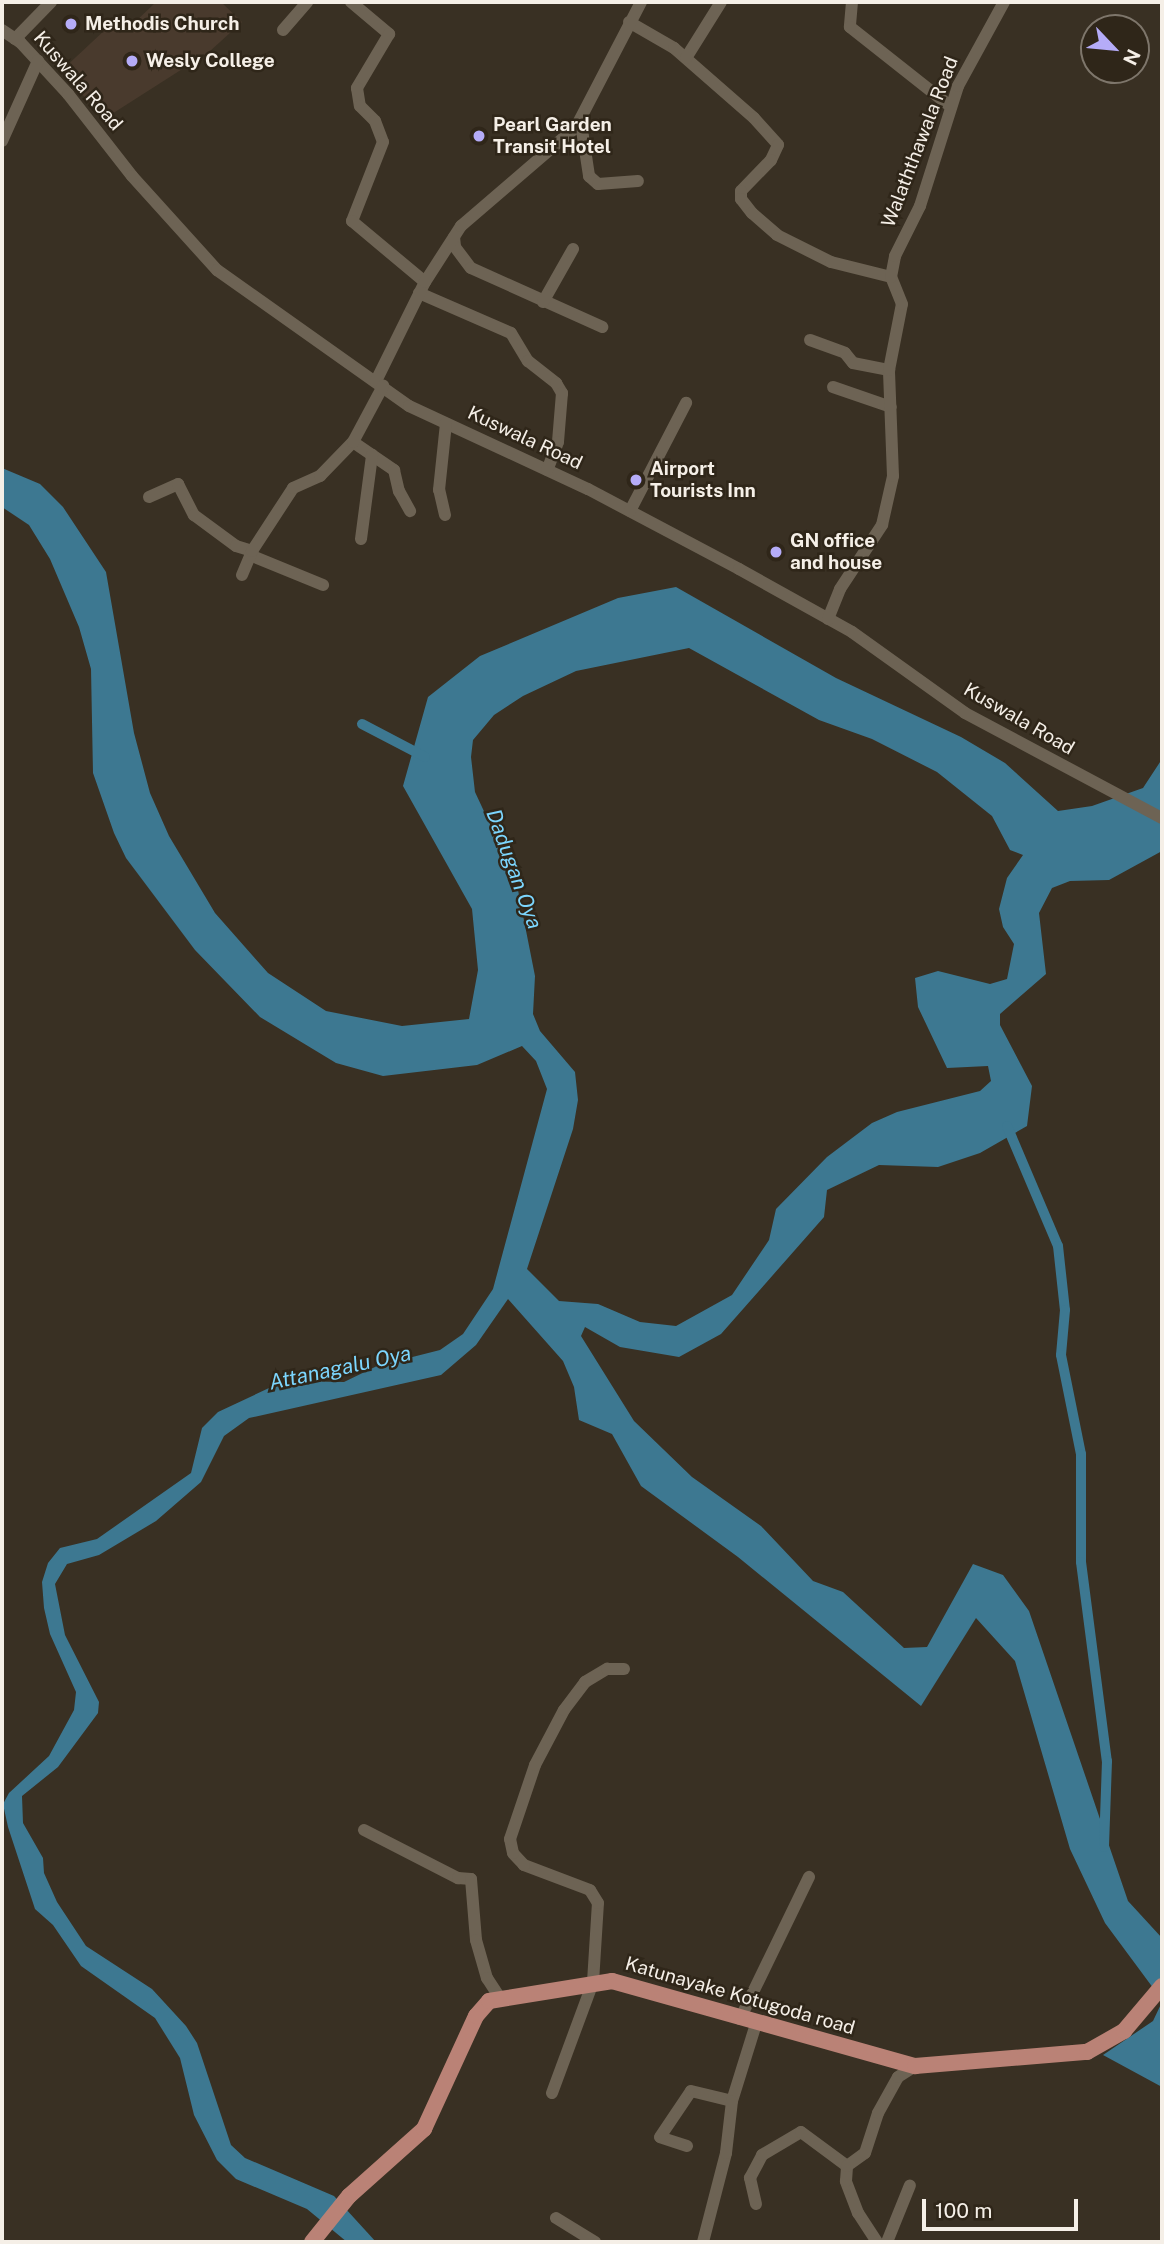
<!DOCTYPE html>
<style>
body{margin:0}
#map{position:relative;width:1164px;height:2244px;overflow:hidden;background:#393023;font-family:"Public Sans",sans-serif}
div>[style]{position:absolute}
.education>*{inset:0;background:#493a2d}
.water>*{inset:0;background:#3d7891}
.canal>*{height:10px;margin:-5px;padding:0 5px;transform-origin:5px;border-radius:5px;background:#3d7891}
.minor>*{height:12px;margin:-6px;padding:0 6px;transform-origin:6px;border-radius:6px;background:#6d6354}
.major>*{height:16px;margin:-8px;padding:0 8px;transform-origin:8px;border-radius:8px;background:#ba8276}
.dots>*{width:19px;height:19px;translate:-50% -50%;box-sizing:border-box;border:4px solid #2f2619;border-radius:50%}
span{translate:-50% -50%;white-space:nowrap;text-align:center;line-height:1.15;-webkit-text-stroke:5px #2f2619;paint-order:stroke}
.poi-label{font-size:19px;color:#f5efe7;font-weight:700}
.left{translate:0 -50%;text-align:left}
.street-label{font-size:19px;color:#f5efe7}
.water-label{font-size:21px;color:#7cd6fe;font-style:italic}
.frame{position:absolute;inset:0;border:4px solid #f5efe7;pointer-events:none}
.north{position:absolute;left:1080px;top:14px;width:70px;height:70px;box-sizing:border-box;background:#2f2619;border:2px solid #7e766b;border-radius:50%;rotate:116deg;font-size:19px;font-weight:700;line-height:28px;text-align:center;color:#f5efe7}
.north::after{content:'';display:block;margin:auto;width:24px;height:32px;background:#b5acf8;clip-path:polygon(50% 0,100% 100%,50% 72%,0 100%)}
.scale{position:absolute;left:922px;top:2199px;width:156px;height:32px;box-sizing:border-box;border:4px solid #f5efe7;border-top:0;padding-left:9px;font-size:21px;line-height:24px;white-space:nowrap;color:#f5efe7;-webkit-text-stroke:5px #2f2619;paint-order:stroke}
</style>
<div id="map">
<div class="education">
<i style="clip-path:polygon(156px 2px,221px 2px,242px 22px,209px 52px,104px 119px,61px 71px,122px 14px,135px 22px)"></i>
</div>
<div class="water">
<i style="clip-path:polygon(evenodd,2px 468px,40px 484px,63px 507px,106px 572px,134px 733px,150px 793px,169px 836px,215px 913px,268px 973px,326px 1011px,402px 1026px,469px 1019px,478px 970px,472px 909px,403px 786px,428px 697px,480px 656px,618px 598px,676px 587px,836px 678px,961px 737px,1005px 763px,1058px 811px,1092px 806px,1143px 788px,1162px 759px,1162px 851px,1109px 880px,1070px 881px,1052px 888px,1039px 913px,1046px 974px,1000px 1014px,1000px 1025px,1032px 1086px,1027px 1126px,980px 1153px,938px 1167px,879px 1165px,827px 1190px,824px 1217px,721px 1334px,679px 1357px,620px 1347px,585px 1327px,581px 1336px,634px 1421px,692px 1477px,761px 1526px,813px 1581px,843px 1592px,904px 1648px,927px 1647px,973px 1564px,1003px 1575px,1029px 1611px,1128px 1901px,1162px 1938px,1162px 2000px,1105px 1923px,1070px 1849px,1015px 1661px,976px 1618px,921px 1706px,738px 1557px,641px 1486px,612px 1434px,579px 1420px,574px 1387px,563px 1361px,508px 1299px,476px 1345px,441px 1375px,249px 1418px,224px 1436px,201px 1482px,156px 1521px,99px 1555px,67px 1564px,55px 1584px,65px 1635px,99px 1702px,98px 1713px,58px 1767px,22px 1796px,23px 1823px,43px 1858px,44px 1873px,57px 1902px,86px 1946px,152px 1989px,186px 2026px,197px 2043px,231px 2145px,245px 2158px,334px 2196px,376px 2242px,347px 2242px,307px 2209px,236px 2179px,217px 2160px,194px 2115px,180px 2058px,155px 2018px,81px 1966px,53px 1925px,35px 1909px,8px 1827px,3px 1804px,9px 1793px,49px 1756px,74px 1710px,76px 1692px,50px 1634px,44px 1608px,42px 1582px,48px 1563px,60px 1548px,97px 1539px,191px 1473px,202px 1428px,218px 1412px,284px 1381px,344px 1382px,377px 1366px,440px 1350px,463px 1334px,493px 1289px,547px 1089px,536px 1061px,522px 1046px,477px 1065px,383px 1076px,336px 1063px,260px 1017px,195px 950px,126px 858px,114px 833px,93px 773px,91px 669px,79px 627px,50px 559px,29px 525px,2px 507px,2px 468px,689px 648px,819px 720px,872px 739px,937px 772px,992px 816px,1010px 850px,1023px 855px,1007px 878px,999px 909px,1003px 927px,1014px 944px,1007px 979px,990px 984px,938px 971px,915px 978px,918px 1007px,947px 1068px,988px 1066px,991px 1081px,980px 1091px,897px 1112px,872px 1123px,827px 1157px,776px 1209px,769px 1240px,732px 1295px,676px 1326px,640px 1322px,598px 1304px,559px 1301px,527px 1269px,573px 1129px,578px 1100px,575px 1072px,540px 1031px,533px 1014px,535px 976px,516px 880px,475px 792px,471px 757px,473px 740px,494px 715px,523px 696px,576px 671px,689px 648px)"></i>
<i style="clip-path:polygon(1162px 2002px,1162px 2087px,1103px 2055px,1153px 2021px)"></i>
</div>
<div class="canal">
<i style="left:362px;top:724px;width:71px;rotate:27.6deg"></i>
<i style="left:1007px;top:1126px;width:130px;rotate:67deg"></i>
<i style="left:1058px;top:1246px;width:64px;rotate:83.8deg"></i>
<i style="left:1065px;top:1310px;width:45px;rotate:95.1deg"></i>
<i style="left:1061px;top:1355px;width:101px;rotate:78.6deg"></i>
<i style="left:1081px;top:1454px;width:108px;rotate:90deg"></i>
<i style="left:1081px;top:1562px;width:201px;rotate:82.6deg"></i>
<i style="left:1107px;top:1761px;width:86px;rotate:92deg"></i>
</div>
<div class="minor">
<i style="left:351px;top:2px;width:50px;rotate:40.1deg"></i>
<i style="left:389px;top:34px;width:63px;rotate:120.7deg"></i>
<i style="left:357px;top:88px;width:18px;rotate:81deg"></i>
<i style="left:360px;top:106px;width:21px;rotate:45deg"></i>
<i style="left:375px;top:121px;width:22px;rotate:69deg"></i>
<i style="left:383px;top:142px;width:85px;rotate:111.4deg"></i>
<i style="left:352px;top:221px;width:95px;rotate:39.9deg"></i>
<i style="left:852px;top:2px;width:25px;rotate:95deg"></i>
<i style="left:850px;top:27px;width:127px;rotate:38.3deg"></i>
<i style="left:629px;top:22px;width:52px;rotate:30deg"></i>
<i style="left:674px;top:48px;width:106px;rotate:41.2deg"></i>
<i style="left:754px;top:118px;width:36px;rotate:48deg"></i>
<i style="left:778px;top:145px;width:17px;rotate:115deg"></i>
<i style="left:771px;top:160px;width:43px;rotate:134.1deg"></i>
<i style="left:741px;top:191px;width:8px;rotate:90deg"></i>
<i style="left:741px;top:199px;width:18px;rotate:52deg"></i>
<i style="left:752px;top:213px;width:33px;rotate:41deg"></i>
<i style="left:777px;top:235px;width:60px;rotate:26.6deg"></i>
<i style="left:831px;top:262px;width:62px;rotate:14deg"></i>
<i style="left:2px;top:30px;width:22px;rotate:34deg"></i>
<i style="left:20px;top:42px;width:71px;rotate:47.3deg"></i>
<i style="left:68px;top:94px;width:104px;rotate:52deg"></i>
<i style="left:132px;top:176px;width:127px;rotate:47.9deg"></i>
<i style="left:217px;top:270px;width:235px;rotate:35.3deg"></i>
<i style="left:409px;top:406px;width:197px;rotate:24.9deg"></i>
<i style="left:588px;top:489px;width:171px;rotate:27.9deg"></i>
<i style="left:739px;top:569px;width:129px;rotate:29.1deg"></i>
<i style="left:852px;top:632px;width:139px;rotate:35.6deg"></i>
<i style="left:965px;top:713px;width:223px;rotate:28.1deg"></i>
<i style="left:283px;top:30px;width:37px;rotate:-49deg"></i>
<i style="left:15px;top:39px;width:52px;rotate:-45.8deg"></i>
<i style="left:686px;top:58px;width:66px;rotate:-58deg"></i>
<i style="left:576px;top:127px;width:7px;rotate:27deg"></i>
<i style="left:582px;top:130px;width:47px;rotate:81.3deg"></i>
<i style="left:589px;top:176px;width:12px;rotate:42deg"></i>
<i style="left:598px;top:184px;width:40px;rotate:-4.3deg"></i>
<i style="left:2px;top:141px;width:88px;rotate:-65.8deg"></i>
<i style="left:454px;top:237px;width:10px;rotate:84deg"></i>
<i style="left:455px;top:247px;width:26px;rotate:53deg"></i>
<i style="left:471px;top:268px;width:144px;rotate:24.2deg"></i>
<i style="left:419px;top:293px;width:100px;rotate:23.5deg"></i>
<i style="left:511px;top:333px;width:33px;rotate:59deg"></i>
<i style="left:528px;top:361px;width:36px;rotate:38deg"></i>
<i style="left:556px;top:383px;width:12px;rotate:59deg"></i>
<i style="left:562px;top:393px;width:49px;rotate:94.7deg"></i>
<i style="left:558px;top:442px;width:30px;rotate:111deg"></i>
<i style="left:543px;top:302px;width:61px;rotate:-60.5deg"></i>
<i style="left:810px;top:340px;width:37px;rotate:20deg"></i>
<i style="left:845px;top:353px;width:13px;rotate:51deg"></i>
<i style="left:853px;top:363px;width:37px;rotate:11deg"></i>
<i style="left:376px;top:381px;width:110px;rotate:-63.7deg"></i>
<i style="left:425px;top:282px;width:67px;rotate:-57.3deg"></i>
<i style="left:461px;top:226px;width:152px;rotate:-40.7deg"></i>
<i style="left:576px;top:127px;width:141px;rotate:-62.5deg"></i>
<i style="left:833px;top:387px;width:61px;rotate:19deg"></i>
<i style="left:353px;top:442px;width:50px;rotate:34.3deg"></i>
<i style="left:394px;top:470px;width:22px;rotate:77deg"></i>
<i style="left:399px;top:491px;width:23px;rotate:61deg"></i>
<i style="left:149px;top:497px;width:32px;rotate:-24deg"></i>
<i style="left:178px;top:484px;width:35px;rotate:63deg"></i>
<i style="left:194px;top:515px;width:52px;rotate:36.4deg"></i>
<i style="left:236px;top:546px;width:17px;rotate:17deg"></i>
<i style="left:630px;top:511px;width:122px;rotate:-62.6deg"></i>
<i style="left:445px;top:515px;width:26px;rotate:-103deg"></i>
<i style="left:439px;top:490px;width:67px;rotate:-84deg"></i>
<i style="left:361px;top:539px;width:85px;rotate:-82.5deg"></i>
<i style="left:250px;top:555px;width:79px;rotate:22.3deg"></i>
<i style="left:242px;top:575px;width:26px;rotate:-67deg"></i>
<i style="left:252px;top:551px;width:75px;rotate:-56.9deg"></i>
<i style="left:293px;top:488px;width:30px;rotate:-24deg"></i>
<i style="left:320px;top:476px;width:47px;rotate:-45.9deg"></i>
<i style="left:353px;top:442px;width:64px;rotate:-61.8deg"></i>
<i style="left:828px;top:619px;width:32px;rotate:-68deg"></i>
<i style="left:840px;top:589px;width:77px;rotate:-56.7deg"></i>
<i style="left:882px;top:525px;width:50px;rotate:-77.3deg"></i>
<i style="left:893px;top:476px;width:106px;rotate:-92.2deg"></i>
<i style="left:889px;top:370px;width:67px;rotate:-78.9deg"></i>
<i style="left:902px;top:304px;width:29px;rotate:-112deg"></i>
<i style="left:891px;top:277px;width:21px;rotate:-79deg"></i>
<i style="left:895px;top:256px;width:56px;rotate:-63.4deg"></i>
<i style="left:920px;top:206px;width:126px;rotate:-72.4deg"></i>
<i style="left:958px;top:86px;width:96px;rotate:-61.3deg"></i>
<i style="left:364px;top:1830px;width:106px;rotate:27.1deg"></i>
<i style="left:458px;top:1878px;width:13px;rotate:4deg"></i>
<i style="left:471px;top:1879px;width:61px;rotate:85.3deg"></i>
<i style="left:476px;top:1940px;width:40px;rotate:74deg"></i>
<i style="left:487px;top:1978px;width:24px;rotate:57deg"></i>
<i style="left:740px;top:2019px;width:158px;rotate:-64.1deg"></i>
<i style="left:552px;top:2093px;width:118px;rotate:-69.7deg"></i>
<i style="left:593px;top:1982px;width:79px;rotate:-86.4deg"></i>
<i style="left:598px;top:1903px;width:15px;rotate:-122deg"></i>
<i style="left:590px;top:1890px;width:71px;rotate:-159.3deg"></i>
<i style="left:524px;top:1865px;width:16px;rotate:-133deg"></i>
<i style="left:513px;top:1853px;width:14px;rotate:-102deg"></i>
<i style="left:510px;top:1839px;width:78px;rotate:-71.3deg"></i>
<i style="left:535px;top:1765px;width:62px;rotate:-62.2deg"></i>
<i style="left:564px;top:1710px;width:35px;rotate:-53deg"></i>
<i style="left:585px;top:1682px;width:26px;rotate:-31deg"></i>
<i style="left:607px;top:1669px;width:17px"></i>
<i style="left:687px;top:2146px;width:28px;rotate:-162deg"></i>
<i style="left:660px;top:2137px;width:55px;rotate:-56deg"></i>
<i style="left:691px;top:2091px;width:42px;rotate:13.7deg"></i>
<i style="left:732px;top:2101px;width:81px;rotate:-72.7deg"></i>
<i style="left:756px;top:2204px;width:27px;rotate:-103deg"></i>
<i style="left:750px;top:2178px;width:26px;rotate:-62deg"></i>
<i style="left:762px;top:2155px;width:45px;rotate:-30.5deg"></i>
<i style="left:801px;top:2132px;width:57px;rotate:36.5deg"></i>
<i style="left:556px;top:2218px;width:46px;rotate:31.6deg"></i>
<i style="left:703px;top:2242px;width:92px;rotate:-75.5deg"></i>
<i style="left:726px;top:2153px;width:52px;rotate:-83.4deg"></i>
<i style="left:877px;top:2242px;width:35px;rotate:-123deg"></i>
<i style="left:858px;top:2213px;width:34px;rotate:-111deg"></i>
<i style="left:846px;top:2181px;width:15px;rotate:-86deg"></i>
<i style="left:847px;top:2166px;width:22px;rotate:-36deg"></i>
<i style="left:865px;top:2153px;width:42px;rotate:-72deg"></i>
<i style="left:878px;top:2113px;width:41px;rotate:-60.9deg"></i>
<i style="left:898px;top:2077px;width:20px;rotate:-33deg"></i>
<i style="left:887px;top:2242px;width:61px;rotate:-68deg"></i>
</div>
<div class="major">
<i style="left:312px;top:2242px;width:59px;rotate:-51.2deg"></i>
<i style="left:349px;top:2196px;width:101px;rotate:-41.8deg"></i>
<i style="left:424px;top:2129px;width:124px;rotate:-65.3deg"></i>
<i style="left:476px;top:2016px;width:20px;rotate:-49deg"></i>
<i style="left:489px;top:2001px;width:125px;rotate:-9.2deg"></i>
<i style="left:612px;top:1981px;width:315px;rotate:15.7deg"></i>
<i style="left:915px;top:2066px;width:173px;rotate:-4.7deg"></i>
<i style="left:1087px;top:2052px;width:43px;rotate:-29.6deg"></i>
<i style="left:1124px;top:2031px;width:59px;rotate:-49.8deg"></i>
</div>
<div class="dots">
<i style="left:71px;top:24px;background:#b5acf8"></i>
<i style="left:132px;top:61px;background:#b5acf8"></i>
<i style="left:479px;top:136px;background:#b5acf8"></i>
<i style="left:636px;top:480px;background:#b5acf8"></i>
<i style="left:776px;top:552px;background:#b5acf8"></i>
</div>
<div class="poi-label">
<span class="left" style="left:85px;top:24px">Methodis Church</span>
<span class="left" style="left:146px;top:61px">Wesly College</span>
<span class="left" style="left:493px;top:136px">Pearl Garden<br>Transit Hotel</span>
<span class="left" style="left:650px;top:480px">Airport<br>Tourists Inn</span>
<span class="left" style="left:790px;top:552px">GN office<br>and house</span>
</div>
<div class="street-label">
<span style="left:78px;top:81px;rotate:49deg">Kuswala Road</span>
<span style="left:920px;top:142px;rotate:-69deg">Walaththawala Road</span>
<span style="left:525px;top:438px;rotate:25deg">Kuswala Road</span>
<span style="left:1019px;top:719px;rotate:30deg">Kuswala Road</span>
<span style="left:740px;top:1996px;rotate:16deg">Katunayake Kotugoda road</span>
</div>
<div class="water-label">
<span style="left:514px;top:869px;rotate:70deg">Dadugan Oya</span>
<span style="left:340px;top:1368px;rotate:-12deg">Attanagalu Oya</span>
</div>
<div class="frame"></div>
<div class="north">N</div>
<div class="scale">100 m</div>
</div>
